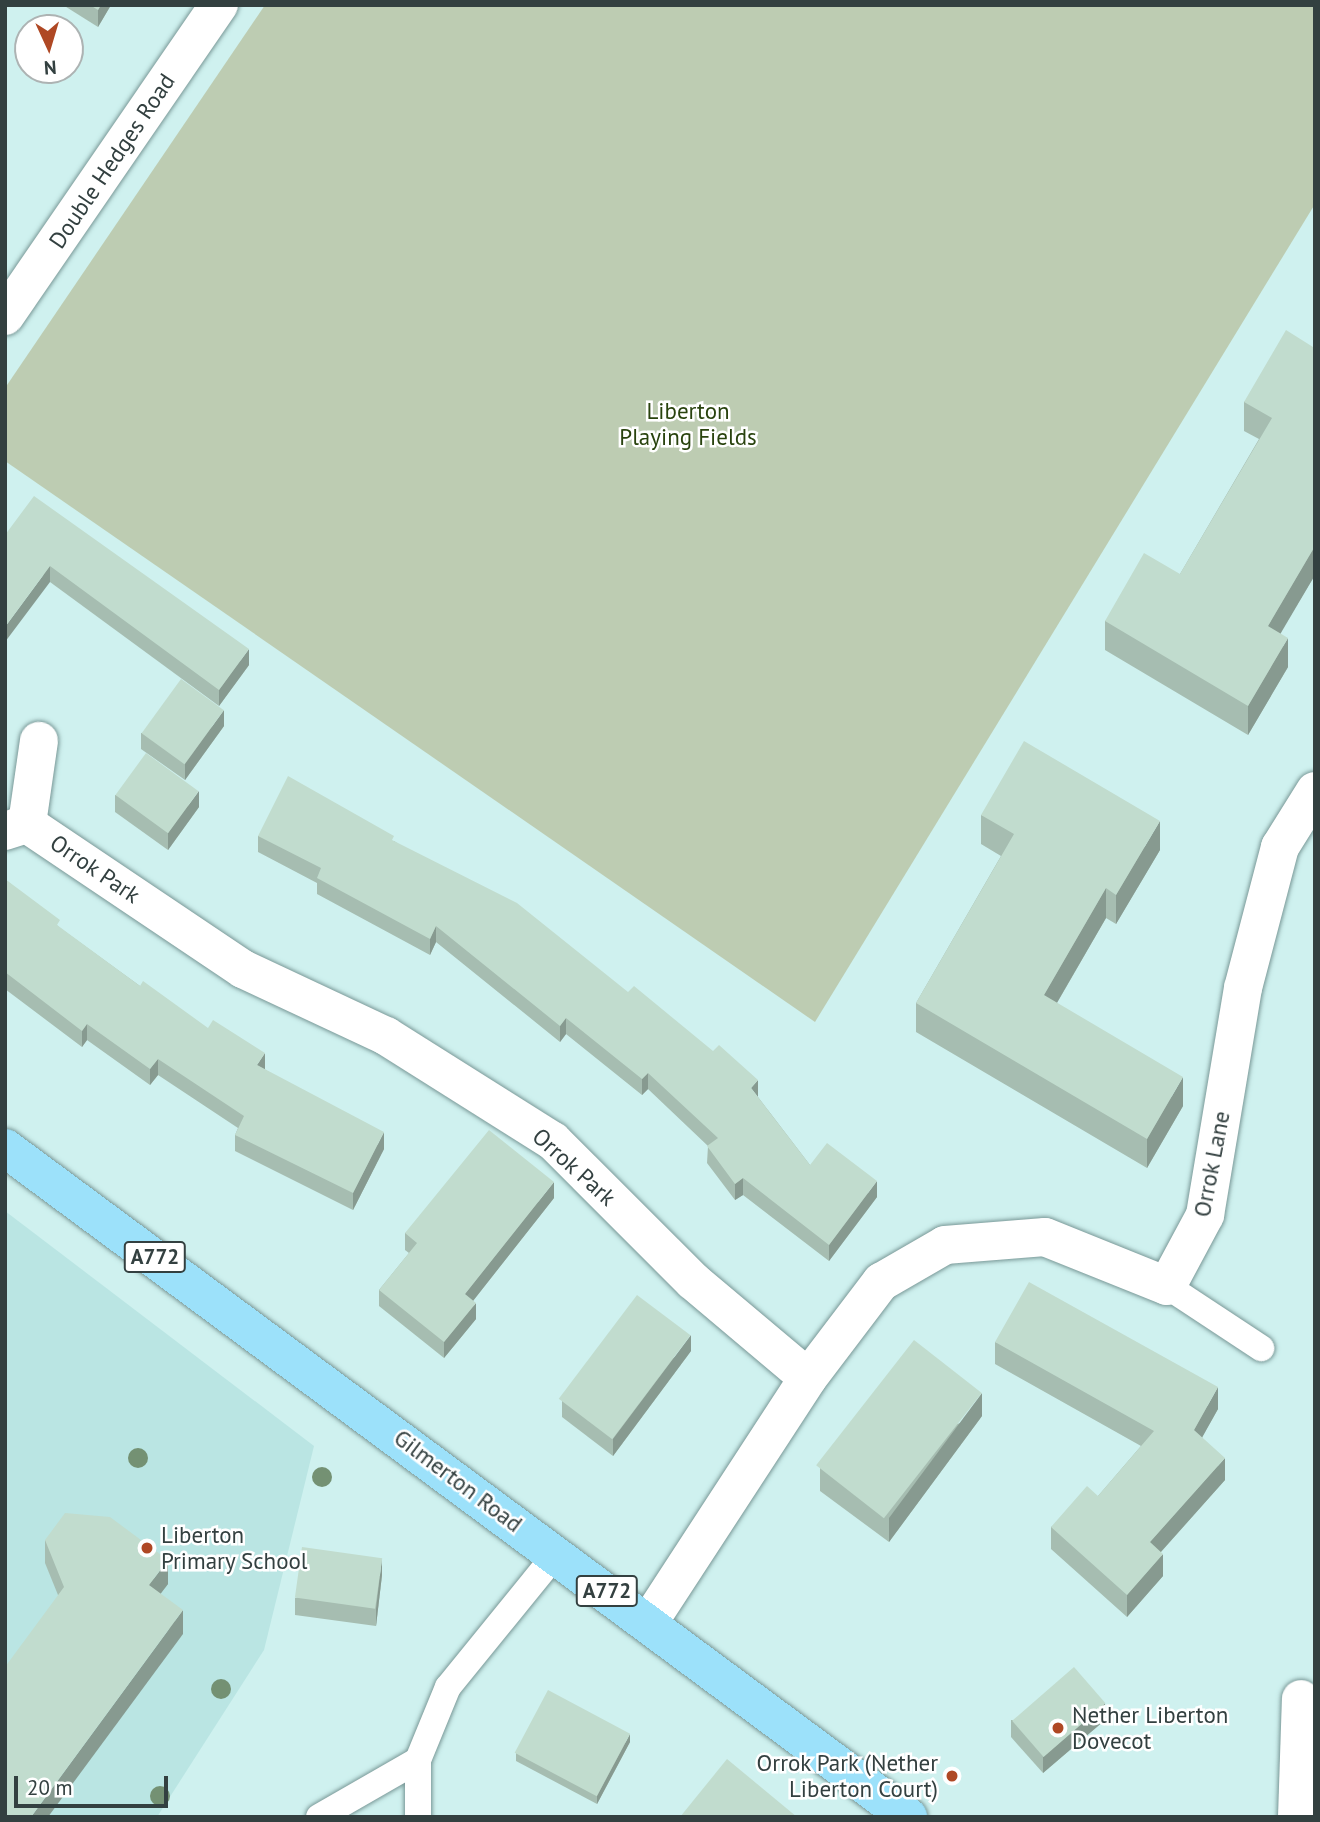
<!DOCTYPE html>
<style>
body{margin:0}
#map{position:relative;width:1320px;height:1822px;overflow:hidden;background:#cff1ef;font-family:"PT Sans",sans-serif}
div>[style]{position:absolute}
.built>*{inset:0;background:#bae5e3}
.green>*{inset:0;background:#bdccb2}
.roads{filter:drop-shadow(0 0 2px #799897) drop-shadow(0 0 2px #799897)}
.lane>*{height:26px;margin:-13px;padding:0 13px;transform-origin:13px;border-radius:13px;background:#fff}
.street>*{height:38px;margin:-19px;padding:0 19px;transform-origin:19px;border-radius:19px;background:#fff}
.secondary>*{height:38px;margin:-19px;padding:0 19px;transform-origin:19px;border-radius:19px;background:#fff}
.primary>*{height:38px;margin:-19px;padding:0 19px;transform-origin:19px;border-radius:19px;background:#9ce1fa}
.trees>*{width:20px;height:20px;margin:-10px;border-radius:50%;background:#749173}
.wall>*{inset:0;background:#a6bdb1}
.shaded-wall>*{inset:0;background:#879a90}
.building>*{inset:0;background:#c1dcce;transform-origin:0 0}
.dots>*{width:19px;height:19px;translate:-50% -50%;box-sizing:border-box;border:4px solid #fff;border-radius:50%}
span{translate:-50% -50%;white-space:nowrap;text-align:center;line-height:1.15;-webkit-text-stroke:5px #fff;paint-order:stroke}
.shield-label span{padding:2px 5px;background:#fff;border:2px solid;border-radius:5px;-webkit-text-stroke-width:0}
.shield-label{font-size:21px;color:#334040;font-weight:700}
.street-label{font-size:23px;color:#334040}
.park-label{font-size:23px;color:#29430e}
.poi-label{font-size:23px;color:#334040}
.left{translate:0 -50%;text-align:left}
.right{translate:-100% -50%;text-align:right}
.frame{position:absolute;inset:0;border:7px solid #334040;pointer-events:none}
.north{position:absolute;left:14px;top:14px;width:70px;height:70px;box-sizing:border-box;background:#fff;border:2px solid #adb3b3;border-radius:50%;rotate:176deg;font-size:19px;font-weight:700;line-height:28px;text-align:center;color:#334040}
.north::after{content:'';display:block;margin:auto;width:24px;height:32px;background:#af4824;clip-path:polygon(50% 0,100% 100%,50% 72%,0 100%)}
.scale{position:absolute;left:14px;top:1776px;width:154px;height:32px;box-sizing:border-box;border:4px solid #334040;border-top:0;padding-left:9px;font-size:21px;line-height:24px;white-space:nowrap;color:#334040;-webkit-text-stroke:5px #fff;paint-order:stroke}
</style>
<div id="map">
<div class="built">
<i style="clip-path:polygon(5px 1211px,314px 1446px,264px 1650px,157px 1817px,5px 1817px)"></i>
</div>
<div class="green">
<i style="clip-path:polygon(265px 5px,1315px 5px,1315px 204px,815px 1022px,5px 461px,5px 388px)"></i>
</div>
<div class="roads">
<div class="lane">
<i style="left:1167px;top:1286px;width:113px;rotate:33.4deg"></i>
<i style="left:319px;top:1817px;width:114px;rotate:-29.9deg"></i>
<i style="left:418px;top:1817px;width:57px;rotate:-90deg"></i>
<i style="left:418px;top:1760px;width:79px;rotate:-67.7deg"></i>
<i style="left:448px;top:1687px;width:171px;rotate:-50.9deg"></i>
</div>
<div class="street">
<i style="left:27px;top:824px;width:260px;rotate:33.9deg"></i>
<i style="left:243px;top:969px;width:158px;rotate:25.1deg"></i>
<i style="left:386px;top:1036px;width:197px;rotate:32.2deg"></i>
<i style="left:553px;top:1141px;width:198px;rotate:45deg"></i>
<i style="left:693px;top:1281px;width:150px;rotate:40.1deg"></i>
<i style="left:808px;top:1378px;width:291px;rotate:123.1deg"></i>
<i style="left:5px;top:831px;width:23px;rotate:-18deg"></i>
<i style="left:27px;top:824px;width:84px;rotate:-81.8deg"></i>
<i style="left:808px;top:1378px;width:121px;rotate:-52.8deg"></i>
<i style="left:881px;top:1282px;width:74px;rotate:-30deg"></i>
<i style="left:945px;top:1245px;width:100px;rotate:-4.6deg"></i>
<i style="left:1045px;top:1237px;width:131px;rotate:21.9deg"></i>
<i style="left:1167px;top:1286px;width:81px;rotate:-61.8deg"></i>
<i style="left:1205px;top:1215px;width:230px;rotate:-80.5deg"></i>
<i style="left:1243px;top:988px;width:146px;rotate:-75.3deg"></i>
<i style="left:1280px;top:847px;width:66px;rotate:-58deg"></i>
<i style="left:1297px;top:1817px;width:118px;rotate:-88.1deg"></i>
</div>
<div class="secondary">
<i style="left:5px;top:316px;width:378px;rotate:-55.5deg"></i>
</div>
<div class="primary">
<i style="left:5px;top:1148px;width:1124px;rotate:36.53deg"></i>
</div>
</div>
<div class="trees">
<i style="left:138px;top:1458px"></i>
<i style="left:322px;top:1477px"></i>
<i style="left:221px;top:1689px"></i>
<i style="left:160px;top:1796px"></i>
</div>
<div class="wall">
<i style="clip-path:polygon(63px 5px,111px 5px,98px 27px)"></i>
<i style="clip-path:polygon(1315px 345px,1315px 575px,1280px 633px,1288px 667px,1248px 735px,1105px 650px,1105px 621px,1180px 574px,1259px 439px,1244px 431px,1244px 402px,1313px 347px)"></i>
<i style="clip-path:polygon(5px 535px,249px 665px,219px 706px,50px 582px)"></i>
<i style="clip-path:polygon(224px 726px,185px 780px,141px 749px,141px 733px)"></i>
<i style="clip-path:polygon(115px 795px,199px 807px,168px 850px,115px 812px)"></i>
<i style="clip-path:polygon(981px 815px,1160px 850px,1116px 924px,1106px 918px,1057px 1003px,1183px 1106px,1147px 1168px,916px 1032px,916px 1003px,1001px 856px,981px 844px)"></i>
<i style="clip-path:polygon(258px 836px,394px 841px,758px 1097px,810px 1165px,877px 1197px,829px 1261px,743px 1195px,735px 1200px,707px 1163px,708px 1146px,648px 1089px,642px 1095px,566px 1034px,560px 1042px,436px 942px,430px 955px,317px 894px,317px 883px,258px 852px)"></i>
<i style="clip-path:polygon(5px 879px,60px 928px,140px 986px,384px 1149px,353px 1210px,235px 1151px,235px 1135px,238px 1128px,158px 1075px,150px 1085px,87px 1040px,82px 1047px,5px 989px)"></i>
<i style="clip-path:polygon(554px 1198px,473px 1301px,476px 1319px,444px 1358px,379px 1306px,379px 1290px,409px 1253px,405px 1250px,405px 1233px)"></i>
<i style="clip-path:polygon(995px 1342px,1218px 1409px,1202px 1437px,1225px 1480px,1161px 1552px,1163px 1576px,1127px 1617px,1051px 1549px,1051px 1527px,1098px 1496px,1141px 1446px,995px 1364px)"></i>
<i style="clip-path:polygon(691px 1351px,613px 1456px,562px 1417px,562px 1401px)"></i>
<i style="clip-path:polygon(982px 1416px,889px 1542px,820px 1491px,820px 1468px)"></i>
<i style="clip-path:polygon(45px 1540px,168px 1584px,160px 1594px,183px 1634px,58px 1595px,45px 1563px)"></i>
<i style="clip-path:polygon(382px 1575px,376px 1626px,295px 1615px,295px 1598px)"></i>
<i style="clip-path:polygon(1011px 1720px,1105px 1720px,1043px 1773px,1011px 1737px)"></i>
<i style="clip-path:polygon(630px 1742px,597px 1804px,516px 1761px,516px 1753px)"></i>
</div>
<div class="shaded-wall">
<i style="clip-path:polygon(101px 5px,111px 5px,98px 27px,98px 10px)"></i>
<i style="clip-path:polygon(1315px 546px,1315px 575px,1268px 655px,1268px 626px)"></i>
<i style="clip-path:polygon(50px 566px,50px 582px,5px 642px,5px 627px)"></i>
<i style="clip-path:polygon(1288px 638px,1288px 667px,1248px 735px,1248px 706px)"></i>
<i style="clip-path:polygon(249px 649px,249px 665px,219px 706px,219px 690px)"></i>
<i style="clip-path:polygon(224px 710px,224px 726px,185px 780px,185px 764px)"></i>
<i style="clip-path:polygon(199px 791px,199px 807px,168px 850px,168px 833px)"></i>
<i style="clip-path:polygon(1160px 821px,1160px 850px,1116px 924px,1116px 895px)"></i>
<i style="clip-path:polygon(1106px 888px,1106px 918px,1044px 1025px,1044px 995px)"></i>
<i style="clip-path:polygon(436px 926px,436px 942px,430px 955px,430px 939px)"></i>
<i style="clip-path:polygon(566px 1018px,566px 1034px,560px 1042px,560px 1026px)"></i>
<i style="clip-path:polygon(87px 1024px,87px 1040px,82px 1047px,82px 1031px)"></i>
<i style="clip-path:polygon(265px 1053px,265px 1070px,257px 1065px)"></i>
<i style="clip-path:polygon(158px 1059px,158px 1075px,150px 1085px,150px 1069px)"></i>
<i style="clip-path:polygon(648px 1073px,648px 1089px,642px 1095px,642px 1079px)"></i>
<i style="clip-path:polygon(1183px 1077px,1183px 1106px,1147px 1168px,1147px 1139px)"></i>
<i style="clip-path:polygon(758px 1080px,758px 1097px,751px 1088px)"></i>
<i style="clip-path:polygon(384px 1132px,384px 1149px,353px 1210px,353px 1193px)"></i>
<i style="clip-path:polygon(743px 1178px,743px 1195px,735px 1200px,735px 1184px)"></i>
<i style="clip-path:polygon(877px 1181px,877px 1197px,829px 1261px,829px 1245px)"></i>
<i style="clip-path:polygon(554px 1182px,554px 1198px,465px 1311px,465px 1294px)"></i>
<i style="clip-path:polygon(476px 1303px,476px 1319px,444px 1358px,444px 1342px)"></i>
<i style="clip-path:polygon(691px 1335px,691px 1351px,613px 1456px,613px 1439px)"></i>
<i style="clip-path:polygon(1218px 1387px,1218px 1409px,1194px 1452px,1194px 1430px)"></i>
<i style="clip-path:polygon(982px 1393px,982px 1416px,889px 1542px,889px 1518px)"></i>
<i style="clip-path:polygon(1225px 1458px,1225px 1480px,1150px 1564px,1150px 1542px)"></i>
<i style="clip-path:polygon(1163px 1554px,1163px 1576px,1127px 1617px,1127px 1595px)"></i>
<i style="clip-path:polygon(382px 1558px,382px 1575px,376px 1626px,376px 1609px)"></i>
<i style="clip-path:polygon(168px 1560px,168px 1584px,149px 1609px,149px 1585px)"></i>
<i style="clip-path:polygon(183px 1610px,183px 1634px,48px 1817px,31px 1817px)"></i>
<i style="clip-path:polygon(1105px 1703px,1105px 1720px,1043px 1773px,1043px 1757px)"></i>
<i style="clip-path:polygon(630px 1734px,630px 1742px,597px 1804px,597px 1796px)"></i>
</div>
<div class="building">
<i style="clip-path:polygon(90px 5px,101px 5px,98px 10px)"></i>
<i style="clip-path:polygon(1286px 330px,1313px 347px,1315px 345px,1315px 546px,1268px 626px,1288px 638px,1248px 706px,1105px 621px,1144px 553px,1180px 574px,1272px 418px,1244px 402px)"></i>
<i style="clip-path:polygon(34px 496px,249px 649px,219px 690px,50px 566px,5px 627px,5px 535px)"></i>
<i style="left:181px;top:679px;width:53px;height:67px;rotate:36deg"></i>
<i style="clip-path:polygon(1024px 741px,1160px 821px,1116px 895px,1106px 888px,1044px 995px,1183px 1077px,1147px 1139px,916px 1003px,1014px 834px,981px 815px)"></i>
<i style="left:146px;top:753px;width:65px;height:52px;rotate:36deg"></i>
<i style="clip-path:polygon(288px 776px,394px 836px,392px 840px,517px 903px,628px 992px,634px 986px,713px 1051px,719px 1045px,758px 1080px,751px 1088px,810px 1165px,827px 1143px,877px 1181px,829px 1245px,743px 1178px,735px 1184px,707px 1146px,718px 1138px,648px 1073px,642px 1079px,566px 1018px,560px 1026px,436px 926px,430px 939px,317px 878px,321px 868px,258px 836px)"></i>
<i style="clip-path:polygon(5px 879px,60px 920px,57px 925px,140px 986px,143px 981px,208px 1028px,213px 1020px,265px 1053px,257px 1065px,384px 1132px,353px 1193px,235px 1135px,244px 1116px,158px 1059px,150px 1069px,87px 1024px,82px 1031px,5px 972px)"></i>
<i style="clip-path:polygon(489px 1130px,554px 1182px,465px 1294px,476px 1303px,444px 1342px,379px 1290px,417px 1243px,405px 1233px)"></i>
<i style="clip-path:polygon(1029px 1282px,1218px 1387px,1194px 1430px,1225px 1458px,1150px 1542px,1163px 1554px,1127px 1595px,1051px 1527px,1087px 1486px,1098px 1496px,1154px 1431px,995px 1342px)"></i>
<i style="left:637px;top:1295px;width:67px;height:130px;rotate:37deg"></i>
<i style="left:914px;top:1340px;width:86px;height:159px;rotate:38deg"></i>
<i style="clip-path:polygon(65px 1513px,110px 1517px,168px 1560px,149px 1585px,183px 1610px,31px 1817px,5px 1817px,5px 1667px,64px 1587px,45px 1540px)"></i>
<i style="left:302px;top:1547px;width:81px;height:51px;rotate:8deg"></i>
<i style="left:1074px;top:1667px;width:48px;height:82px;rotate:49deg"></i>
<i style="left:548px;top:1690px;width:93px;height:71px;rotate:28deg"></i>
<i style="clip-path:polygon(727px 1759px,797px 1817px,680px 1817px)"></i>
</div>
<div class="dots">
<i style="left:147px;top:1548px;background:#af4824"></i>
<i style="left:1058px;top:1728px;background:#af4824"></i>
<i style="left:952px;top:1776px;background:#af4824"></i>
</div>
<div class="shield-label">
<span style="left:155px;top:1257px">A772</span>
<span style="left:607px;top:1591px">A772</span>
</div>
<div class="street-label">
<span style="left:112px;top:161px;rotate:-56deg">Double Hedges Road</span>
<span style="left:95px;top:869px;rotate:34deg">Orrok Park</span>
<span style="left:1212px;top:1164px;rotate:-79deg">Orrok Lane</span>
<span style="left:574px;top:1167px;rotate:42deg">Orrok Park</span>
<span style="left:458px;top:1481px;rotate:37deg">Gilmerton Road</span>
</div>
<div class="park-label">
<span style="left:688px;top:424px">Liberton<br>Playing Fields</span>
</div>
<div class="poi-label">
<span class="left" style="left:161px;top:1548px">Liberton<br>Primary School</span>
<span class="left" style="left:1072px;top:1728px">Nether Liberton<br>Dovecot</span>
<span class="right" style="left:938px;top:1776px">Orrok Park (Nether<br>Liberton Court)</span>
</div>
<div class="frame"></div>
<div class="north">N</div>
<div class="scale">20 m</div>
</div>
